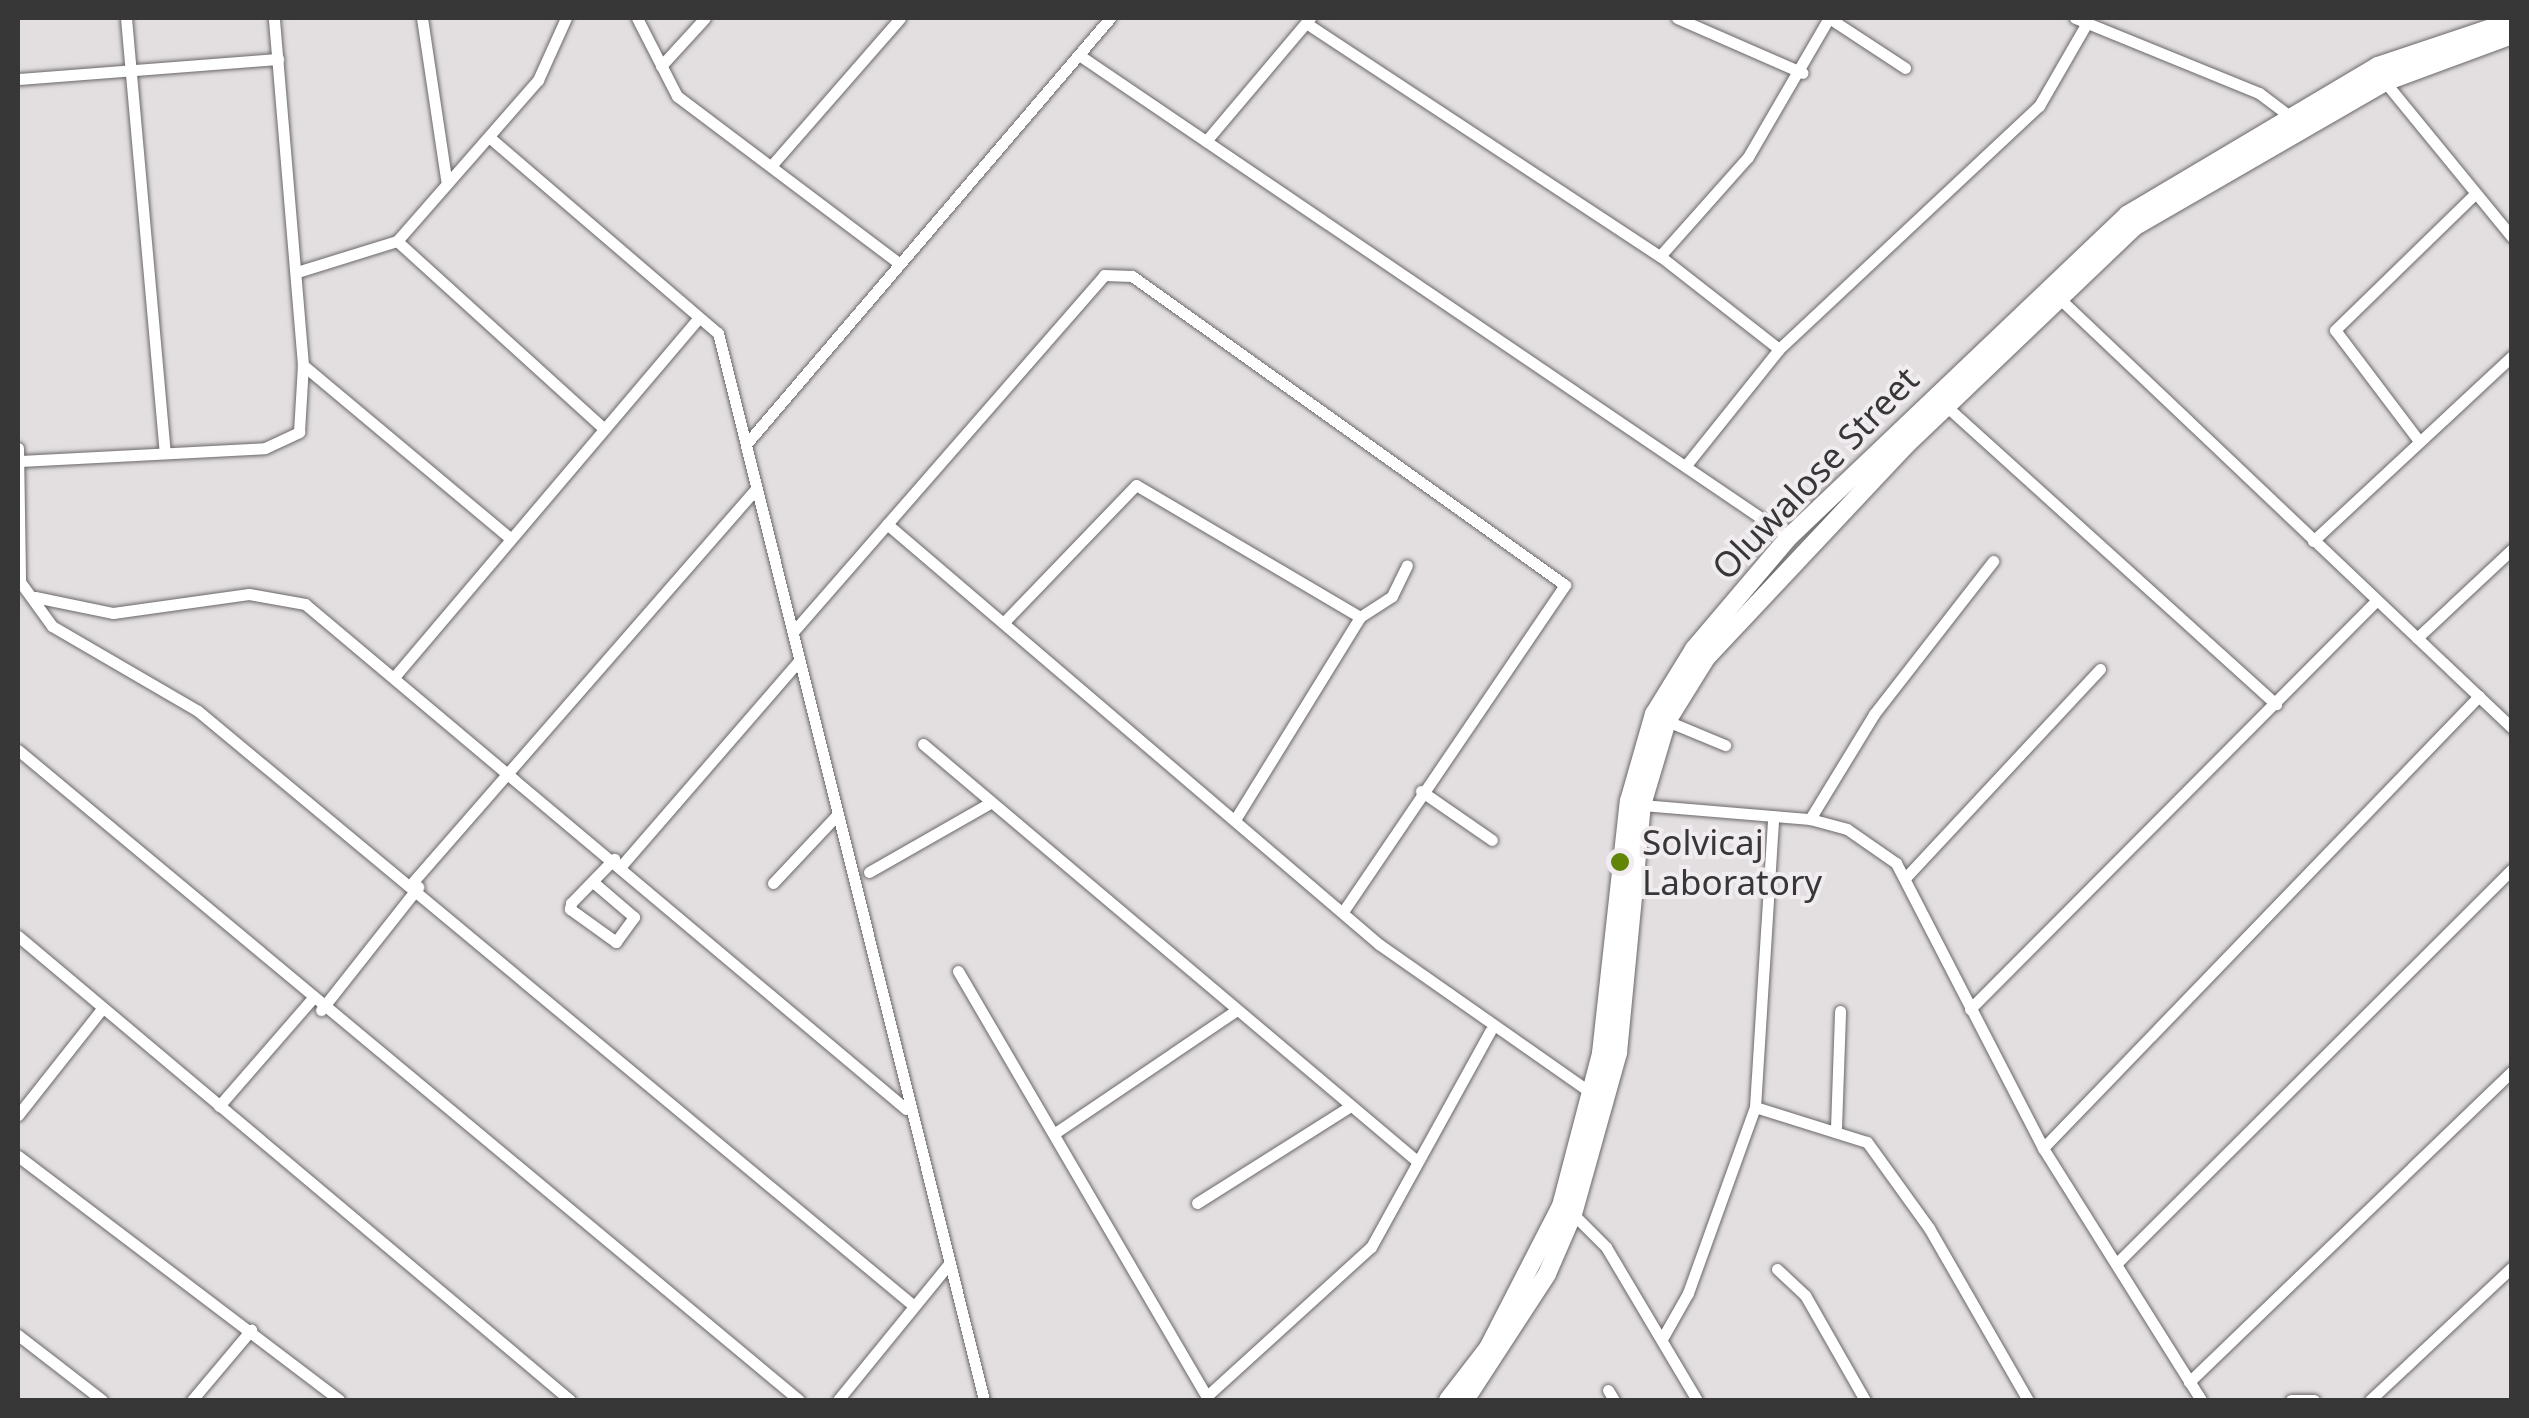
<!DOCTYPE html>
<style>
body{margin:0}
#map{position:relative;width:2529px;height:1418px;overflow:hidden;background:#e3dfe1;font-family:"Noto Sans",sans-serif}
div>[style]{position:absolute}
.roads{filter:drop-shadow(0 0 2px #6b6769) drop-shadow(0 0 2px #6b6769)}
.street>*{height:11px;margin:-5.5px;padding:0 5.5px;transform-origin:5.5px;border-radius:5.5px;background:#fff}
.secondary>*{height:18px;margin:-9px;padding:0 9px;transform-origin:9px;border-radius:9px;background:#fff}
.dots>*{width:28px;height:28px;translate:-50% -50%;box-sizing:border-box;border:5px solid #f1ecef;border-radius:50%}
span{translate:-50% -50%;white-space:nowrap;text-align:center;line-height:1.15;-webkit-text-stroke:8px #f1ecef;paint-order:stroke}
.street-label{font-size:35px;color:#383738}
.poi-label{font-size:35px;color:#383738}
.left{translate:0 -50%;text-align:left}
.frame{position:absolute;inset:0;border:20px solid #383738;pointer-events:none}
</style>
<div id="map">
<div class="roads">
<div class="street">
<i style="left:126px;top:18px;width:436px;rotate:84.9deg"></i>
<i style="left:422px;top:18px;width:163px;rotate:81.5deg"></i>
<i style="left:637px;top:18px;width:88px;rotate:62.9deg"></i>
<i style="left:677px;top:96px;width:279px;rotate:37deg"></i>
<i style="left:1677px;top:18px;width:137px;rotate:23.6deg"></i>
<i style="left:1829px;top:18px;width:91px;rotate:33.3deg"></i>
<i style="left:2075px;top:18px;width:199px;rotate:22.2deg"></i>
<i style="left:2259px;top:93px;width:41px;rotate:37.1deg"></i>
<i style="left:1306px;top:23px;width:424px;rotate:33.4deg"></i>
<i style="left:1660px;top:256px;width:151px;rotate:38deg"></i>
<i style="left:1079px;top:55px;width:858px;rotate:34.17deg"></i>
<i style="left:661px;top:66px;width:65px;rotate:-47.5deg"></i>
<i style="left:18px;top:79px;width:261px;rotate:-4.4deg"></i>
<i style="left:2385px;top:82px;width:200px;rotate:50.7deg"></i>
<i style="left:489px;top:137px;width:301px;rotate:40.6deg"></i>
<i style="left:718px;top:333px;width:1100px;rotate:76deg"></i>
<i style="left:1206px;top:141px;width:161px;rotate:-49.8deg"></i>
<i style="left:771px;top:166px;width:196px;rotate:-48.9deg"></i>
<i style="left:397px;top:241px;width:280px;rotate:42.2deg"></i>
<i style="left:1660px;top:256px;width:132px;rotate:-48.4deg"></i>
<i style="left:1748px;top:157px;width:161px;rotate:-59.8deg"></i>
<i style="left:297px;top:272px;width:105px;rotate:-17.2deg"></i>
<i style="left:397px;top:241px;width:214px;rotate:-48.8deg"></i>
<i style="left:538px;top:80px;width:68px;rotate:-65.7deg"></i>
<i style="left:2060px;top:299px;width:623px;rotate:43.5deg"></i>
<i style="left:303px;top:365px;width:270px;rotate:39.9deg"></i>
<i style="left:1946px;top:406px;width:445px;rotate:42.1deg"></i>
<i style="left:2419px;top:441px;width:139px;rotate:-127.1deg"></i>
<i style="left:2335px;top:330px;width:194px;rotate:-44.2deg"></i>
<i style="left:747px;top:443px;width:559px;rotate:-49.5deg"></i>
<i style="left:18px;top:448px;width:132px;rotate:89.1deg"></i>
<i style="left:20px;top:461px;width:245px;rotate:-3deg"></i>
<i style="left:265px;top:448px;width:38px;rotate:-25deg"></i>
<i style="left:299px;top:432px;width:67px;rotate:-86.6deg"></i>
<i style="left:303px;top:365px;width:348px;rotate:-94.8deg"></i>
<i style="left:1687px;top:464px;width:147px;rotate:-51.3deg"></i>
<i style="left:1779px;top:349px;width:356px;rotate:-43.1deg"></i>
<i style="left:2039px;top:106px;width:96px;rotate:-60deg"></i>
<i style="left:887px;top:524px;width:648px;rotate:40.5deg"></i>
<i style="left:1380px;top:945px;width:260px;rotate:35deg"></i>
<i style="left:2313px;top:541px;width:272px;rotate:-42.9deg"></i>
<i style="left:18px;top:579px;width:58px;rotate:54.1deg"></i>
<i style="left:52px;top:626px;width:169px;rotate:30.2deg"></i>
<i style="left:198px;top:711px;width:931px;rotate:39.73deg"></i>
<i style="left:35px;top:597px;width:80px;rotate:11.6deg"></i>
<i style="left:113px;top:613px;width:137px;rotate:-8deg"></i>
<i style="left:249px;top:594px;width:57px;rotate:10.1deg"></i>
<i style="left:305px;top:604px;width:785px;rotate:40.04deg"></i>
<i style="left:1007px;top:619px;width:186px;rotate:-46.1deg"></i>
<i style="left:1136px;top:485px;width:260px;rotate:30.5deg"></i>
<i style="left:793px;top:632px;width:473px;rotate:-48.9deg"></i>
<i style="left:1104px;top:275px;width:28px;rotate:2deg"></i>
<i style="left:1132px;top:276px;width:532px;rotate:35.51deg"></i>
<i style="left:1565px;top:585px;width:395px;rotate:124.2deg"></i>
<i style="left:2417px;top:638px;width:130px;rotate:-43.1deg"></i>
<i style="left:395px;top:676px;width:468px;rotate:-49.7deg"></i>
<i style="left:1667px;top:721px;width:63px;rotate:22.5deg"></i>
<i style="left:923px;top:744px;width:646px;rotate:40.17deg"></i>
<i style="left:18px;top:750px;width:1016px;rotate:39.77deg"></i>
<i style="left:1421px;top:791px;width:86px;rotate:34.6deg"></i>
<i style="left:1642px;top:805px;width:169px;rotate:4.8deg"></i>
<i style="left:1810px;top:819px;width:38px;rotate:15deg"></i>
<i style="left:1847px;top:829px;width:60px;rotate:34.8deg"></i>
<i style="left:1896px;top:863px;width:321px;rotate:62.7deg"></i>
<i style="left:2043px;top:1148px;width:297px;rotate:57.9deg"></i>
<i style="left:1236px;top:818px;width:236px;rotate:-58.3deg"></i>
<i style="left:1360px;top:617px;width:38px;rotate:-33deg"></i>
<i style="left:1392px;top:596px;width:34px;rotate:-64deg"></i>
<i style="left:1810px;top:819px;width:123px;rotate:-58.6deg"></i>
<i style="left:1874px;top:714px;width:194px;rotate:-52.1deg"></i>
<i style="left:622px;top:865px;width:269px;rotate:-49.1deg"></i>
<i style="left:869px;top:872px;width:137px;rotate:-29.7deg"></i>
<i style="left:1907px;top:876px;width:283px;rotate:-47deg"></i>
<i style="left:593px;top:882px;width:54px;rotate:40.5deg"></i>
<i style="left:634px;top:917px;width:31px;rotate:126deg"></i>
<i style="left:616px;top:942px;width:57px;rotate:-144.3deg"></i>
<i style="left:570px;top:909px;width:6px;rotate:-81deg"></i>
<i style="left:571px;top:903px;width:62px;rotate:-45.7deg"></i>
<i style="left:412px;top:883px;width:522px;rotate:-48.89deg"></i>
<i style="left:773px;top:883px;width:93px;rotate:-46.7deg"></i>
<i style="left:18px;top:936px;width:721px;rotate:40.05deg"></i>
<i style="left:958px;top:971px;width:497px;rotate:59.7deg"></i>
<i style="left:1970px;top:1009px;width:576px;rotate:-45.14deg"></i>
<i style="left:321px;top:1010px;width:157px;rotate:-51.7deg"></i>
<i style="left:219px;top:1106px;width:140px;rotate:-49deg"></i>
<i style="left:1755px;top:1107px;width:117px;rotate:17.4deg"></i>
<i style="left:1867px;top:1142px;width:106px;rotate:54.2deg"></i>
<i style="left:1929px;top:1228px;width:198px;rotate:60.1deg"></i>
<i style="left:18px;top:1115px;width:134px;rotate:-51.7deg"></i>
<i style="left:1836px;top:1128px;width:117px;rotate:-88deg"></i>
<i style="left:1055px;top:1133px;width:217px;rotate:-34.1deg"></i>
<i style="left:2043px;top:1148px;width:628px;rotate:-46.03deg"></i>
<i style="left:18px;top:1156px;width:403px;rotate:37.2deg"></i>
<i style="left:1197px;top:1203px;width:180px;rotate:-32.3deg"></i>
<i style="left:1573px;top:1214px;width:47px;rotate:45deg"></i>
<i style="left:1606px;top:1247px;width:178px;rotate:59.3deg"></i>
<i style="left:2118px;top:1262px;width:556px;rotate:-44.93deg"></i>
<i style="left:1777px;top:1269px;width:38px;rotate:43deg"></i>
<i style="left:1805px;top:1295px;width:121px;rotate:60.3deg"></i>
<i style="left:18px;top:1335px;width:106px;rotate:37.7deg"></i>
<i style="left:1662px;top:1339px;width:53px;rotate:-60.5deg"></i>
<i style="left:1688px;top:1293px;width:198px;rotate:-70.2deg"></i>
<i style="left:1755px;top:1107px;width:291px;rotate:-86.4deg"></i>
<i style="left:2189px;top:1382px;width:448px;rotate:-43.9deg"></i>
<i style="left:1608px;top:1390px;width:12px;rotate:59deg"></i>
<i style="left:1207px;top:1396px;width:222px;rotate:-42.3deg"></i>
<i style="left:1371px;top:1247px;width:247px;rotate:-61.1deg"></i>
<i style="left:192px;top:1400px;width:92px;rotate:-49.9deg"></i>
<i style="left:838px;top:1400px;width:176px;rotate:-50.8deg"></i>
<i style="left:2291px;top:1400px;width:23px"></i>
<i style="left:2370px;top:1400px;width:195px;rotate:-43.1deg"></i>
</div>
<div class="secondary">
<i style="left:1448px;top:1400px;width:66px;rotate:-52.4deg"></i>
<i style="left:1488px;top:1348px;width:160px;rotate:-62.8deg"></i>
<i style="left:1561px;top:1206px;width:158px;rotate:-75.3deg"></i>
<i style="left:1601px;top:1053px;width:254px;rotate:-83.7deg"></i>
<i style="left:1629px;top:801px;width:91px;rotate:-74deg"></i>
<i style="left:1654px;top:714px;width:76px;rotate:-58.4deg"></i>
<i style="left:1694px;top:649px;width:147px;rotate:-49.7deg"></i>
<i style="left:1789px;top:537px;width:467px;rotate:-43.6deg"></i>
<i style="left:2127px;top:215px;width:292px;rotate:-30.7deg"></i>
<i style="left:2378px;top:66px;width:141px;rotate:-18.6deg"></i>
<i style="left:1465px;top:1400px;width:150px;rotate:-56.9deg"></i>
<i style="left:1547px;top:1274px;width:65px;rotate:-66.6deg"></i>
<i style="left:1573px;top:1214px;width:167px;rotate:-74.4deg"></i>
<i style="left:1618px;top:1053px;width:249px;rotate:-84.5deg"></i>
<i style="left:1642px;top:805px;width:88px;rotate:-73.4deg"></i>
<i style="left:1667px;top:721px;width:74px;rotate:-58.2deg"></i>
<i style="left:1706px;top:658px;width:292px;rotate:-46.8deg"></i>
<i style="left:1906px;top:445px;width:315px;rotate:-43.7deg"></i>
<i style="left:2134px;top:227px;width:290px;rotate:-30deg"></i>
<i style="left:2385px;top:82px;width:135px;rotate:-20.3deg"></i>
</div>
</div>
<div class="dots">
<i style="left:1620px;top:862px;background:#608507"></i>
</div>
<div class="street-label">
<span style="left:1815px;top:473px;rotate:-46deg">Oluwalose Street</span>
</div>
<div class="poi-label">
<span class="left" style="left:1642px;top:862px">Solvicaj<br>Laboratory</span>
</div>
<div class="frame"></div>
</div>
